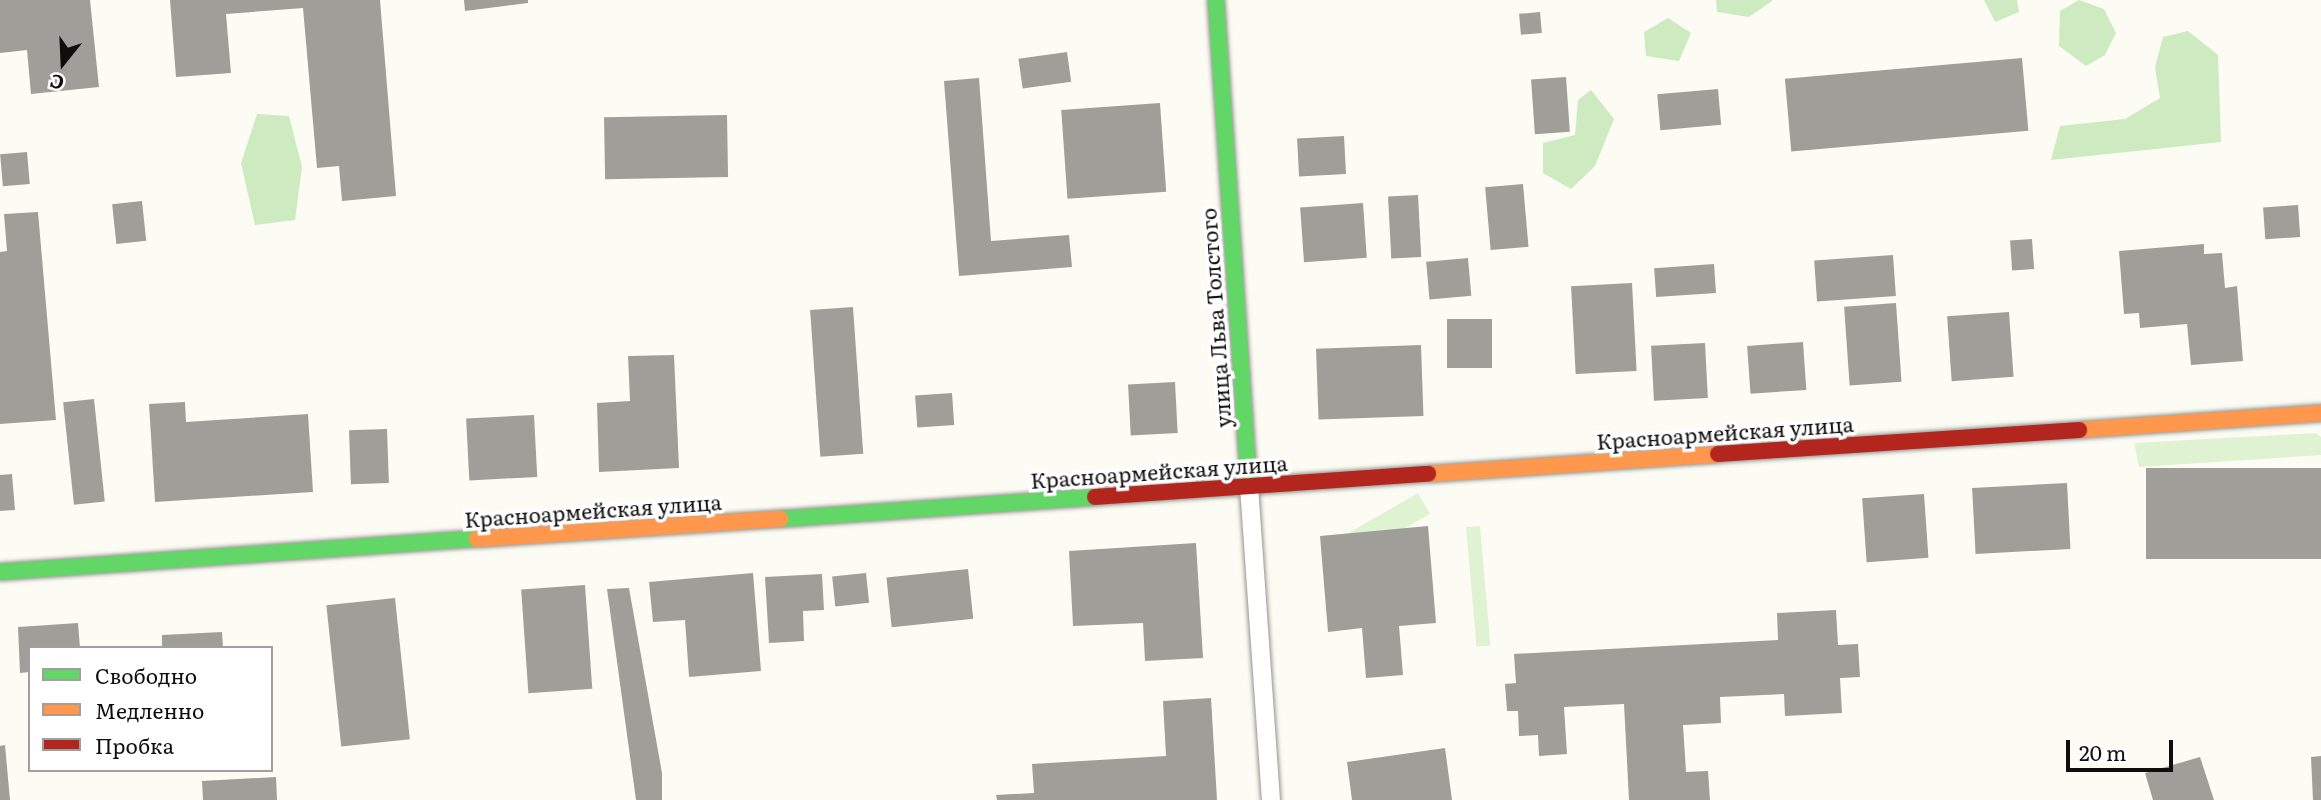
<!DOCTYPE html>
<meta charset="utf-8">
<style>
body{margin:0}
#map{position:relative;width:2321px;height:800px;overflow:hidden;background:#fcfcf4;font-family:Literata,serif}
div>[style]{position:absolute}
.green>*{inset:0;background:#dff3d3;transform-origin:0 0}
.forest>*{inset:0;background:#ceeac1}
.building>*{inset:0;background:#9f9e99;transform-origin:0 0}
.roads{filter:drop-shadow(0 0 2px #959592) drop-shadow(0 0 2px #959592)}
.lane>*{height:18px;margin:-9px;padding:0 9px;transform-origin:9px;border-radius:9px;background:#fffffd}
.fast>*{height:16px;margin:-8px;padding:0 8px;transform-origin:8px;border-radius:8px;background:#63d668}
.slow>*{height:16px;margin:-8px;padding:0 8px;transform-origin:8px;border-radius:8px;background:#ff974d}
.jam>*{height:16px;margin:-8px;padding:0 8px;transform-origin:8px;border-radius:8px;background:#b3261e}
span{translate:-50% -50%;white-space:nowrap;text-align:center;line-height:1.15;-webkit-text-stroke:7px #fff;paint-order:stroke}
.street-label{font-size:21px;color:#0e0e0e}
.legend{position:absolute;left:28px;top:646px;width:245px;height:126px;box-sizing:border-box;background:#fff;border:2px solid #9f9f9f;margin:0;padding:9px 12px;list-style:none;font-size:21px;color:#0e0e0e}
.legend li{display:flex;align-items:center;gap:14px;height:35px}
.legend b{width:35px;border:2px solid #9f9f9f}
.north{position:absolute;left:28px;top:28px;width:70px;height:70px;-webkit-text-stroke:5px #fff;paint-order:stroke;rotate:198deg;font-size:19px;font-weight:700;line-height:28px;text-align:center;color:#0e0e0e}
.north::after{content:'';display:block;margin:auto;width:24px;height:32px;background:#0e0e0e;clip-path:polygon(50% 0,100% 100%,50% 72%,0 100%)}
.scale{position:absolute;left:2066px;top:740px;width:107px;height:32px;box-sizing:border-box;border:4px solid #0e0e0e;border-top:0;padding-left:9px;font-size:21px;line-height:24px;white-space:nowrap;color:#0e0e0e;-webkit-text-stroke:5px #fff;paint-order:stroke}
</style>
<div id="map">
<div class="green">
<i style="clip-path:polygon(2316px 433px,2321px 437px,2321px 455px,2139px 467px,2134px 443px)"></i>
<i style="left:1418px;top:493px;width:24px;height:99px;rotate:60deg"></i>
<i style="left:1480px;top:526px;width:120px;height:14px;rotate:85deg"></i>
</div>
<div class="forest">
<i style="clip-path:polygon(1716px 0,1772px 0,1772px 1px,1749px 17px,1717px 12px)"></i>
<i style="clip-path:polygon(1984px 0,2017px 0,2019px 12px,1995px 22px)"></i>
<i style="clip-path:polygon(2079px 0,2104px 9px,2116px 33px,2105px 55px,2086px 66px,2059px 46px,2060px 11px)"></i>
<i style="clip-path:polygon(1668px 18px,1691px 33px,1679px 61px,1646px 56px,1644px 32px)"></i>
<i style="clip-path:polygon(2188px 31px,2218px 55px,2221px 142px,2051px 160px,2060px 126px,2125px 119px,2160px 98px,2155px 67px,2163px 37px)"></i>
<i style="clip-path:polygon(1591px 90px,1614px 119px,1595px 166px,1571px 189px,1543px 173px,1543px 143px,1575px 135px,1578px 100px)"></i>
<i style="clip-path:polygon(257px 114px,289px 116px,302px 167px,295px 220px,255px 225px,241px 163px)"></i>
</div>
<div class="building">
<i style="clip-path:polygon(0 0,90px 0,99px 87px,31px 94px,27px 50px,0 53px)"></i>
<i style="clip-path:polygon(170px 0,380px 0,396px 196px,342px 201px,339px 166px,317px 168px,303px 8px,226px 14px,231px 73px,176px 77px)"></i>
<i style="clip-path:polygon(464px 0,528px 0,528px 3px,465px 11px)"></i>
<i style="left:1540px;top:12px;width:21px;height:21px;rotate:85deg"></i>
<i style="left:1067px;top:52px;width:30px;height:49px;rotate:82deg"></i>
<i style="left:2022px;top:58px;width:73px;height:238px;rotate:85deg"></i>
<i style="left:1566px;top:77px;width:55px;height:35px;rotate:86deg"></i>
<i style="clip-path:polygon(979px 78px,991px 241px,1069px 235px,1072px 267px,959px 276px,944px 81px)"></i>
<i style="left:1718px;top:89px;width:36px;height:61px;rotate:85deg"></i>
<i style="left:1160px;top:103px;width:89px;height:99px;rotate:86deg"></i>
<i style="left:727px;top:115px;width:62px;height:123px;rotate:89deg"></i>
<i style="left:1344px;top:136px;width:38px;height:47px;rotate:87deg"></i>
<i style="left:27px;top:152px;width:32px;height:27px;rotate:85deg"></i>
<i style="left:1523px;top:184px;width:63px;height:38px;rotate:85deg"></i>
<i style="left:1418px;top:195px;width:62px;height:30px;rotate:87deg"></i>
<i style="left:142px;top:201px;width:40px;height:30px;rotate:84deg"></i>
<i style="left:1363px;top:203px;width:55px;height:63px;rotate:86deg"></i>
<i style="left:2298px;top:205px;width:32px;height:35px;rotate:86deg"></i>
<i style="clip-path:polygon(38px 212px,56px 420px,0 424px,0 252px,7px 251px,4px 214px)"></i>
<i style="left:2032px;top:239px;width:30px;height:22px;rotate:86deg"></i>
<i style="clip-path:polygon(2204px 244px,2204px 254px,2222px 253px,2225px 288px,2237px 286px,2243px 361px,2191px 365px,2187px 324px,2140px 328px,2139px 313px,2124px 314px,2119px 251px)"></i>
<i style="left:1893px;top:255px;width:41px;height:79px;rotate:86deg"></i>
<i style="left:1468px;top:258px;width:38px;height:42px;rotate:85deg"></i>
<i style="left:1714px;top:264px;width:29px;height:60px;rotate:86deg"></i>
<i style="left:1632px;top:283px;width:88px;height:61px;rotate:87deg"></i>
<i style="left:1896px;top:303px;width:79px;height:52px;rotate:86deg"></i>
<i style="left:853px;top:307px;width:147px;height:43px;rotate:86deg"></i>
<i style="left:2009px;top:312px;width:65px;height:62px;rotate:86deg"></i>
<i style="left:1492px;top:319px;width:49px;height:45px;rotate:90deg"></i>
<i style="left:1803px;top:342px;width:48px;height:56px;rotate:86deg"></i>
<i style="left:1705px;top:343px;width:55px;height:54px;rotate:87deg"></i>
<i style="left:1421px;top:345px;width:71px;height:105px;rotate:88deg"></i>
<i style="clip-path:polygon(674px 355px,679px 468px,599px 472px,597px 403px,630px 401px,628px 356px)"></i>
<i style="left:1175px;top:382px;width:51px;height:47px;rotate:87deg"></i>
<i style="left:952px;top:393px;width:32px;height:37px;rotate:86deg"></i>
<i style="left:94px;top:399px;width:103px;height:31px;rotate:84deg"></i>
<i style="clip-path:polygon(185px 402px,186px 422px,308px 414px,313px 492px,155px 502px,149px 404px)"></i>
<i style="left:534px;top:415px;width:62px;height:68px;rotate:87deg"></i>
<i style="left:387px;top:429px;width:54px;height:38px;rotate:88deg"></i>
<i style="left:2321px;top:468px;width:91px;height:175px;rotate:90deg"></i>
<i style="clip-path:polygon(12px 474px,15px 510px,0 511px,0 475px)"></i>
<i style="left:2067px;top:483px;width:66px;height:95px;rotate:87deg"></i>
<i style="left:1924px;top:494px;width:64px;height:62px;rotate:86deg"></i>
<i style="clip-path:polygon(1428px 526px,1436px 623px,1399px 626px,1403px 675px,1366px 678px,1362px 628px,1328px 632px,1320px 536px)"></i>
<i style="clip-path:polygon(1196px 543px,1203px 658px,1145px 661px,1143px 623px,1073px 626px,1069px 551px)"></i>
<i style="left:968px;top:569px;width:50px;height:82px;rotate:84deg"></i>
<i style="clip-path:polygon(753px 573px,761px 671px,689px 677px,685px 620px,653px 622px,649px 582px)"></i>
<i style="left:866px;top:573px;width:30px;height:34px;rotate:84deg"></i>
<i style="clip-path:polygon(822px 574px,824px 610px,803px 611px,804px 641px,769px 643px,765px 577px)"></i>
<i style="left:585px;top:585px;width:104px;height:64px;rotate:86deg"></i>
<i style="clip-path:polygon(629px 588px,662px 773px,662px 800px,636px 800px,607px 589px)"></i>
<i style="left:395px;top:598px;width:142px;height:69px;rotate:84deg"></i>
<i style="clip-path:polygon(1836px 610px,1838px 645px,1858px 644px,1860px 677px,1840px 678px,1842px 713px,1785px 716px,1784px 694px,1720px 697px,1721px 723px,1683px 725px,1686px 772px,1708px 771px,1710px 800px,1629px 800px,1624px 704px,1564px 707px,1567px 754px,1539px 756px,1538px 735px,1519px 736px,1518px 711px,1507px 711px,1505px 684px,1516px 683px,1514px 654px,1778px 640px,1777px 613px)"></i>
<i style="clip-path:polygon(78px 623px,80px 648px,30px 648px,30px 672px,20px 673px,18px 627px)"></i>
<i style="clip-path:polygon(222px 632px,223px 648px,162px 648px,162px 635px)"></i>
<i style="clip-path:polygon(1211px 698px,1217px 800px,997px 800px,996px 795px,1034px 793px,1032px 764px,1166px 756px,1163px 701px)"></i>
<i style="clip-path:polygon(5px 745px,10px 800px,0 800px,0 746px)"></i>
<i style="clip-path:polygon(1445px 748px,1452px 800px,1352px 800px,1347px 762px)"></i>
<i style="clip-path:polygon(2321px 756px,2321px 800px,2313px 800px,2311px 757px)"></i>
<i style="clip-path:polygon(2200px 757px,2214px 800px,2153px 800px,2145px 773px)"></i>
<i style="clip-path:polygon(276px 777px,277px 800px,203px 800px,202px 781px)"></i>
</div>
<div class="roads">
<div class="lane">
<i style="left:1249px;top:486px;width:315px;rotate:86deg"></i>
</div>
<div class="fast">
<i style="left:1216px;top:0;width:487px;rotate:86.1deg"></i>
<i style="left:780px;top:519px;width:316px;rotate:-4deg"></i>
<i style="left:0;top:572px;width:478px;rotate:-4deg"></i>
</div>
<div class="slow">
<i style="left:2079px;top:430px;width:243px;rotate:-4deg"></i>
<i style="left:1428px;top:474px;width:291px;rotate:-3.9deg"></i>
<i style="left:477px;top:539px;width:304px;rotate:-3.8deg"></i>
</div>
<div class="jam">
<i style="left:1718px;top:454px;width:362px;rotate:-3.8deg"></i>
<i style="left:1095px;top:497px;width:334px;rotate:-4deg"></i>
</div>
</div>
<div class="street-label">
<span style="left:1215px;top:318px;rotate:-94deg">улица Льва Толстого</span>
<span style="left:1725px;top:432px;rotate:-4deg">Красноармейская улица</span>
<span style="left:1159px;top:471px;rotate:-4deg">Красноармейская улица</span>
<span style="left:593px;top:510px;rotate:-4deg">Красноармейская улица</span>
</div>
<ul class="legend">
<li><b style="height:9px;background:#63d668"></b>Свободно</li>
<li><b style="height:9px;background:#ff974d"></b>Медленно</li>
<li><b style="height:9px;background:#b3261e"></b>Пробка</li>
</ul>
<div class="north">С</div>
<div class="scale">20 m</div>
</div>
